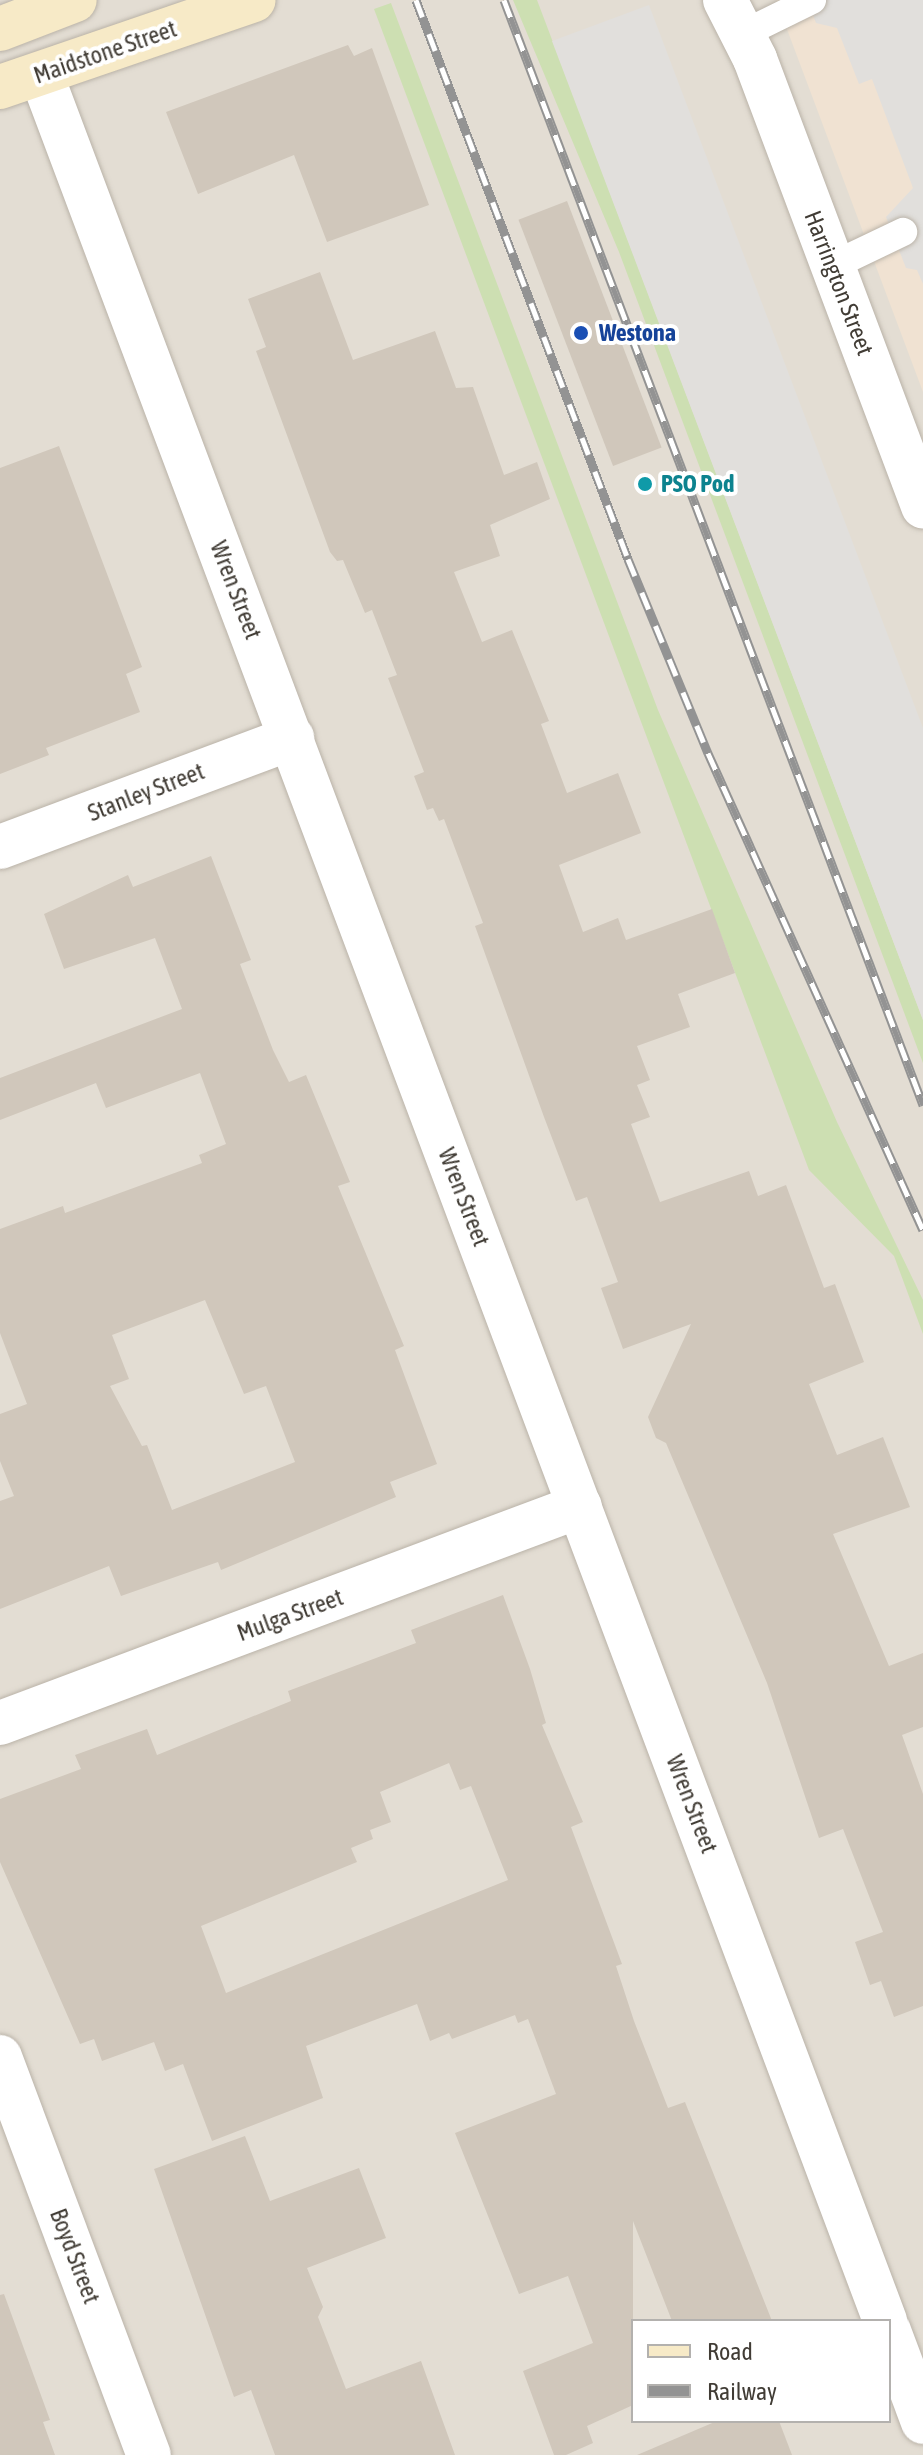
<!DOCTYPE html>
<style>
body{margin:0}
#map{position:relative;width:923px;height:2455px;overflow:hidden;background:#f0ece5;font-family:"Asap Condensed",sans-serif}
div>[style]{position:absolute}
.residential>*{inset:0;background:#e3ddd3}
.commercial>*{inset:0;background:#f0e2d2}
.green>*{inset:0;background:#cddfb2}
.parking>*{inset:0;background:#e1dfdc}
.building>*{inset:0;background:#d0c7bb;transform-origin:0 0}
.roads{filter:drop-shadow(0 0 2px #bab3a8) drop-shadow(0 0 2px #bab3a8)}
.service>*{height:28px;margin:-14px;padding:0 14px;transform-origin:14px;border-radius:14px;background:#fff}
.minor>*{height:44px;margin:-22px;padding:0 22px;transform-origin:22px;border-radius:22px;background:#fff}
.secondary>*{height:44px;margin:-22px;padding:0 22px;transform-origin:22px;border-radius:22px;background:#f7eac7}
.rail>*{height:9px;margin-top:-4.5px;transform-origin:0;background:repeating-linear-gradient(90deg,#fff 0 18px,#939393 0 36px);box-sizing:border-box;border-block:2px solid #939393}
.dots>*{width:22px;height:22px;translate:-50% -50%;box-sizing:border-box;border:4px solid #fff;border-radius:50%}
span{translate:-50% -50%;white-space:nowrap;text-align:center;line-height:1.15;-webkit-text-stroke:8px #fff;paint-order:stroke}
.street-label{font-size:24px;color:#413c35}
.transit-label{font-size:24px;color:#164399;font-weight:700}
.left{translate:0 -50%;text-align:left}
.culture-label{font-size:24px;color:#0d838f;font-weight:700}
.legend{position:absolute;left:631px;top:2319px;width:260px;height:104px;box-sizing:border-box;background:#fff;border:2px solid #b3b1ae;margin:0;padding:10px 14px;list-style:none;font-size:24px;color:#413c35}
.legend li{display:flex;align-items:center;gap:16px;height:40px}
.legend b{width:40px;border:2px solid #b3b1ae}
</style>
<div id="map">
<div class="residential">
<i style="clip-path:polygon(evenodd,0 0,923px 0,923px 2455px,0 2455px,0 0,633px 2321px,889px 2321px,889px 2421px,633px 2421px,633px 2321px)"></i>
</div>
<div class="commercial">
<i style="clip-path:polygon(776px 0,923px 0,923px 392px)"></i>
</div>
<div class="green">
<i style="clip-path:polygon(513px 0,537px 0,923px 1020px,923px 1063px,619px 252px)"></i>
<i style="clip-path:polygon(391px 3px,658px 710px,837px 1122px,923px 1300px,923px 1334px,894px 1256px,809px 1170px,374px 9px)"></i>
</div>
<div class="parking">
<i style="clip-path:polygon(807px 0,923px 0,923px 284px,917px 270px,906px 268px,886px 217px,913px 188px,872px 79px,859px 84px,837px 28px,816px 23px)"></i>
<i style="clip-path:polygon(649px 5px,923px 728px,923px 1020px,552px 41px)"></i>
</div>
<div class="building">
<i style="clip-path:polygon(348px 45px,354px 56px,372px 48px,429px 205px,327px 242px,294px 155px,198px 194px,166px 112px)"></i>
<i style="left:567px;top:201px;width:264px;height:52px;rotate:69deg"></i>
<i style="clip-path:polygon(320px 272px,353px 360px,435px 331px,456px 388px,473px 387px,504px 475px,537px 462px,550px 499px,490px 525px,500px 556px,454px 572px,482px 642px,512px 630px,549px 721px,541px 724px,567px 793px,618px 773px,641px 833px,559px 865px,583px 932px,618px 918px,626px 940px,712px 909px,735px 973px,678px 994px,690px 1027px,637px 1046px,650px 1080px,637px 1085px,650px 1117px,631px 1124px,660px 1202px,749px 1171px,758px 1196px,786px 1185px,824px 1288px,835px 1284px,864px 1362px,809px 1384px,837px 1455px,883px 1437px,910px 1507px,833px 1534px,889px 1666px,923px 1653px,923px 1727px,902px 1735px,923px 1794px,923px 2006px,894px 2017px,881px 1981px,870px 1985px,855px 1942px,883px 1932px,843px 1829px,819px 1838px,767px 1683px,666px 1443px,656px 1438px,648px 1417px,691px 1324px,623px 1349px,601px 1288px,618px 1282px,587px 1197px,576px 1201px,544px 1117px,475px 926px,483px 923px,444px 819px,439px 821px,433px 808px,427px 810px,414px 776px,424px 772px,388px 678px,397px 675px,372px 610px,365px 613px,343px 560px,337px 561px,330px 552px,256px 351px,266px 347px,248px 299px)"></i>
<i style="clip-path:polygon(59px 446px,142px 667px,126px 674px,140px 712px,46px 748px,49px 755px,0 774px,0 468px)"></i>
<i style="clip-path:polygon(evenodd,211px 856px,251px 960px,240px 964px,273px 1050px,289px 1082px,306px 1075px,350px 1182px,338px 1186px,404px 1346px,395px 1350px,437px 1464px,390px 1482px,396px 1497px,221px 1570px,218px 1562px,121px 1596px,109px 1566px,0 1609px,0 1501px,14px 1496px,0 1461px,0 1414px,27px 1404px,0 1333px,0 1229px,63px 1206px,65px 1213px,202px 1163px,199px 1155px,226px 1144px,200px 1073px,106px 1108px,96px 1083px,0 1120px,0 1078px,182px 1009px,155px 938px,64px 969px,44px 914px,128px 875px,133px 887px,211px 856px,205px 1300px,244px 1394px,266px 1386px,295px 1462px,172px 1510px,147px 1445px,142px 1446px,110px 1386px,129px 1379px,112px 1335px,205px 1300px)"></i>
<i style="clip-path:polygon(evenodd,503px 1595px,530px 1669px,546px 1723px,542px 1725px,583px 1822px,571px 1827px,622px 1964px,616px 1966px,634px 2021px,668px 2108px,685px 2102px,772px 2321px,672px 2321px,633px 2221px,633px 2405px,587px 2426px,593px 2443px,566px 2455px,554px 2455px,523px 2371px,593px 2343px,568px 2276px,519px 2294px,455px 2133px,556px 2094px,528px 2019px,518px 2023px,515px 2015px,452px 2039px,449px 2033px,430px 2041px,417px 2004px,306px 2046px,323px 2098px,212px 2141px,183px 2064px,165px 2071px,154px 2042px,102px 2061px,94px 2039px,80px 2044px,0 1862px,0 1799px,81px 1769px,75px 1755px,147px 1729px,157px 1755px,291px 1701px,288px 1691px,416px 1643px,411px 1630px,503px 1595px,449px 1763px,460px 1790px,471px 1786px,508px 1880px,226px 1993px,201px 1926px,357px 1862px,351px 1848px,373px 1839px,370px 1830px,391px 1822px,380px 1792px,449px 1763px)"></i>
<i style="clip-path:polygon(245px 2136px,270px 2201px,359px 2168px,386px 2238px,307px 2268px,323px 2307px,318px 2317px,346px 2389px,421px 2361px,455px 2455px,275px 2455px,251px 2390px,234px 2397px,154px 2169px)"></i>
<i style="clip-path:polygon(4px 2294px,50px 2420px,43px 2422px,55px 2455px,0 2455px,0 2295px)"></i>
<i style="clip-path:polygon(717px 2421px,779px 2421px,792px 2455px,637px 2455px)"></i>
</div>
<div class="roads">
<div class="service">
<i style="left:743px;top:34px;width:77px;rotate:-26.2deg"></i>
<i style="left:832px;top:266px;width:79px;rotate:-25.6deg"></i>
</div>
<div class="minor">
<i style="left:725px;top:0;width:66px;rotate:63deg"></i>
<i style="left:755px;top:59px;width:478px;rotate:69.4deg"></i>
<i style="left:41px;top:74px;width:2400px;rotate:69.41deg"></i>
<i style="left:0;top:847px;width:312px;rotate:-20.5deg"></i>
<i style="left:0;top:1723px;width:619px;rotate:-20.51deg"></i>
<i style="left:0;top:2057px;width:425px;rotate:69.5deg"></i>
<i style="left:889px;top:2331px;width:97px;rotate:69.5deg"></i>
</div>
<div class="secondary">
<i style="left:0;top:29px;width:80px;rotate:-21.1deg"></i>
<i style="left:0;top:87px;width:268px;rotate:-18.9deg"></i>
</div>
</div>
<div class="rail">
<i style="left:416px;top:0;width:598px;rotate:69.23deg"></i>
<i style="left:628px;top:559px;width:210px;rotate:67.6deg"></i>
<i style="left:708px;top:753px;width:523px;rotate:65.74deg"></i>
<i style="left:504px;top:0;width:1182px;rotate:69.23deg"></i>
</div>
<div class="dots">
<i style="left:581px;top:333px;background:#1a4fb4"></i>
<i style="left:645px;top:484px;background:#0f9aa8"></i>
</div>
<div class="street-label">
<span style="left:105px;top:52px;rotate:-19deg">Maidstone Street</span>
<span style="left:839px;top:283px;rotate:69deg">Harrington Street</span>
<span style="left:236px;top:590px;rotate:69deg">Wren Street</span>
<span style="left:146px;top:792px;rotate:-21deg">Stanley Street</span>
<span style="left:464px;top:1197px;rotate:69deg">Wren Street</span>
<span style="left:290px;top:1615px;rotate:-20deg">Mulga Street</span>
<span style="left:692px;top:1804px;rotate:69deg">Wren Street</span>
<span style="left:75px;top:2256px;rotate:69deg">Boyd Street</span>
</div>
<div class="transit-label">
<span class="left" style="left:599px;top:333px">Westona</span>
</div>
<div class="culture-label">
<span class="left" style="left:661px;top:484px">PSO Pod</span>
</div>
<ul class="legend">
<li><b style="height:10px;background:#f7eac7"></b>Road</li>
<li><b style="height:10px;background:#939393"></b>Railway</li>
</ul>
</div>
